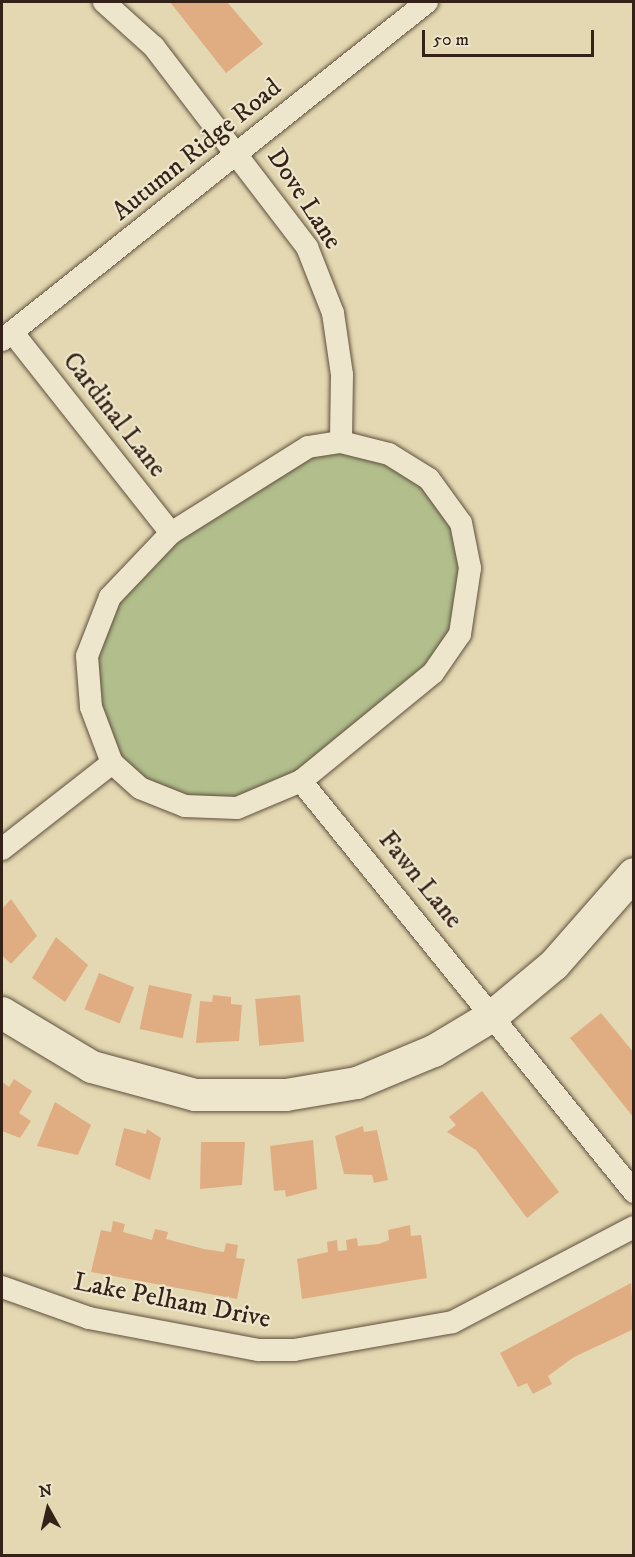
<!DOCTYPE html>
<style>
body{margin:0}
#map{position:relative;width:635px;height:1557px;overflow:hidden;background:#e3d8b1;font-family:"IM FELL DW Pica",serif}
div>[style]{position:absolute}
.green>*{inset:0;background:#b2bf8d}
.building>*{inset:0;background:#e0ad82;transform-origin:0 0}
.roads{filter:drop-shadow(0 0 2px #60503e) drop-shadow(0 0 2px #60503e)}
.street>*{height:22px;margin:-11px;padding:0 11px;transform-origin:11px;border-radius:11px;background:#ede6cc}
.secondary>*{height:32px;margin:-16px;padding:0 16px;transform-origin:16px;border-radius:16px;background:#ede6cc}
span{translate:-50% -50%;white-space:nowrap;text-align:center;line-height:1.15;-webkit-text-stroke:4.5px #ede6cc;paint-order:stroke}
.street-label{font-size:26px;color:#342218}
.frame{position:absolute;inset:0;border:3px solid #342218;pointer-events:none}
.north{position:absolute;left:18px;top:1479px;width:60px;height:60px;-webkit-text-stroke:4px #ede6cc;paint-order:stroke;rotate:352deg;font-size:16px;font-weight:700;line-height:24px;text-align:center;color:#342218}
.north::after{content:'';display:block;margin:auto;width:21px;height:27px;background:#342218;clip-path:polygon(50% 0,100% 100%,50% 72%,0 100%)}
.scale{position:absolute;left:422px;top:30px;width:172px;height:27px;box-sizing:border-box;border:3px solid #342218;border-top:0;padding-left:8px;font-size:18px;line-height:21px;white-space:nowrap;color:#342218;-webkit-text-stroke:4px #ede6cc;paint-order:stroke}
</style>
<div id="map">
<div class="green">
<i style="clip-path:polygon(341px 442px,415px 471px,461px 523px,460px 634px,301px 781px,237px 808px,185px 806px,112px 763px,90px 689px,110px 597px,171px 533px)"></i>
</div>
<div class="building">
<i style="clip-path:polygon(170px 2px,227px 2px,263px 44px,226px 73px)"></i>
<i style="clip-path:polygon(11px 899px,37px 936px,11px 964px,2px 955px,2px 909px)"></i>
<i style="clip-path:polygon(56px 937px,88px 965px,65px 1002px,32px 978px)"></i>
<i style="left:99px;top:973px;width:38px;height:39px;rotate:22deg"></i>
<i style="left:149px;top:985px;width:44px;height:45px;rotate:12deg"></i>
<i style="clip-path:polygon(213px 995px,231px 997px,231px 1004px,242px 1005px,239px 1041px,196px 1043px,200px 1001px,212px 1002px)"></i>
<i style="left:300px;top:995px;width:47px;height:45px;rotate:85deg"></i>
<i style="clip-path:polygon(601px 1013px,634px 1053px,634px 1118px,570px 1038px)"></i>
<i style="clip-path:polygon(14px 1079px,32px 1091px,19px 1113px,31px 1121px,20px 1138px,2px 1131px,2px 1082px,9px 1087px)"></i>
<i style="clip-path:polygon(482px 1091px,559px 1192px,527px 1218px,476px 1150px,447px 1132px,456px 1125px,449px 1117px)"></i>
<i style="clip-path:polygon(55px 1102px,91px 1125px,78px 1155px,37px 1146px)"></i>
<i style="clip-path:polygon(363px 1126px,364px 1132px,377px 1130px,388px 1180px,374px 1183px,372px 1175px,344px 1174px,335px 1136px)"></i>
<i style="clip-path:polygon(124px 1128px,146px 1134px,147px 1129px,161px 1138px,150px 1180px,115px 1165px)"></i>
<i style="clip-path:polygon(313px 1140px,317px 1189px,286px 1197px,285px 1190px,274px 1191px,270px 1146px)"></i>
<i style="clip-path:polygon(201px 1142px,245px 1142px,242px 1185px,200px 1189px)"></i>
<i style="clip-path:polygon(113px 1221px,125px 1224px,123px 1232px,152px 1240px,155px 1229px,168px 1232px,166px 1239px,204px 1249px,224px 1252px,226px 1243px,238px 1245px,236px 1258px,245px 1259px,237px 1299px,91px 1272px,101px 1230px,111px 1232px)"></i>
<i style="clip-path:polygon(410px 1225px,411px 1236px,421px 1235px,427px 1278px,302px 1299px,297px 1259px,328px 1252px,327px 1242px,337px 1240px,338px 1251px,347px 1250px,346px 1240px,357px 1238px,358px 1246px,379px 1244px,389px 1240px,388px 1230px)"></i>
<i style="clip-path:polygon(631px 1283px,634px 1329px,574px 1357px,548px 1376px,552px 1384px,533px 1394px,527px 1383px,518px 1387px,500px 1353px)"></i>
</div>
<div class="roads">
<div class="street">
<i style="left:104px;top:2px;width:67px;rotate:42deg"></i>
<i style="left:154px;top:47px;width:252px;rotate:52.6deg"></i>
<i style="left:307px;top:247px;width:71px;rotate:68.5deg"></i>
<i style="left:333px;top:313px;width:63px;rotate:81.7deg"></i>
<i style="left:342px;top:375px;width:67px;rotate:90.9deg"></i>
<i style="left:13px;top:333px;width:255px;rotate:51.7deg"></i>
<i style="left:2px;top:340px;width:543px;rotate:-38.5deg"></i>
<i style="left:341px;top:442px;width:49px;rotate:14deg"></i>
<i style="left:389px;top:454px;width:47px;rotate:32deg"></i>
<i style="left:429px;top:479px;width:54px;rotate:54deg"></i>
<i style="left:461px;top:523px;width:46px;rotate:78.7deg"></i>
<i style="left:470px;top:568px;width:67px;rotate:98.6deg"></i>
<i style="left:460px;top:634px;width:47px;rotate:124.7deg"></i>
<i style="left:433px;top:673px;width:171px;rotate:140.7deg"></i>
<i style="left:301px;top:781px;width:69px;rotate:157.1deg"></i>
<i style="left:237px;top:808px;width:52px;rotate:-177.8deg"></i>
<i style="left:185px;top:806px;width:48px;rotate:-158.2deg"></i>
<i style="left:140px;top:788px;width:38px;rotate:-138deg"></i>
<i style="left:112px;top:763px;width:60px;rotate:-110.6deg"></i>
<i style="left:91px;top:707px;width:51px;rotate:-94.5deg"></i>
<i style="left:87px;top:656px;width:63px;rotate:-68.7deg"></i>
<i style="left:110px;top:597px;width:88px;rotate:-46.4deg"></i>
<i style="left:171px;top:533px;width:162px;rotate:-32.1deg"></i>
<i style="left:308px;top:447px;width:33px;rotate:-9deg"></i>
<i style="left:301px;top:781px;width:529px;rotate:50.98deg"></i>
<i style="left:2px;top:849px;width:140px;rotate:-38deg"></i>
<i style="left:2px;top:1287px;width:92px;rotate:19.6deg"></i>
<i style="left:89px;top:1318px;width:173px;rotate:10.7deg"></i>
<i style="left:259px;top:1350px;width:35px"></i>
<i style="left:294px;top:1350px;width:161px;rotate:-10deg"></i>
<i style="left:453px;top:1322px;width:204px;rotate:-27.7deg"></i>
</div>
<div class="secondary">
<i style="left:2px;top:1013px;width:105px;rotate:31deg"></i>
<i style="left:92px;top:1067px;width:107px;rotate:15.2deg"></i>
<i style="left:195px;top:1095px;width:91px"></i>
<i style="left:286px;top:1095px;width:72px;rotate:-9.6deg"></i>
<i style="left:357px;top:1083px;width:83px;rotate:-22.6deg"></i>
<i style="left:434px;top:1051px;width:70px;rotate:-31deg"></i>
<i style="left:494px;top:1015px;width:78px;rotate:-39.8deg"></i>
<i style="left:554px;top:965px;width:121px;rotate:-48.7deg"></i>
</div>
</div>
<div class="street-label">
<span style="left:197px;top:150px;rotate:-39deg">Autumn Ridge Road</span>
<span style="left:304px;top:199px;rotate:57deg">Dove Lane</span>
<span style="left:114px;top:415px;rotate:52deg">Cardinal Lane</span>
<span style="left:420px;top:880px;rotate:51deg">Fawn Lane</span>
<span style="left:172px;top:1301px;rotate:11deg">Lake Pelham Drive</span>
</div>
<div class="frame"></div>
<div class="north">N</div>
<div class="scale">50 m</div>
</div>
